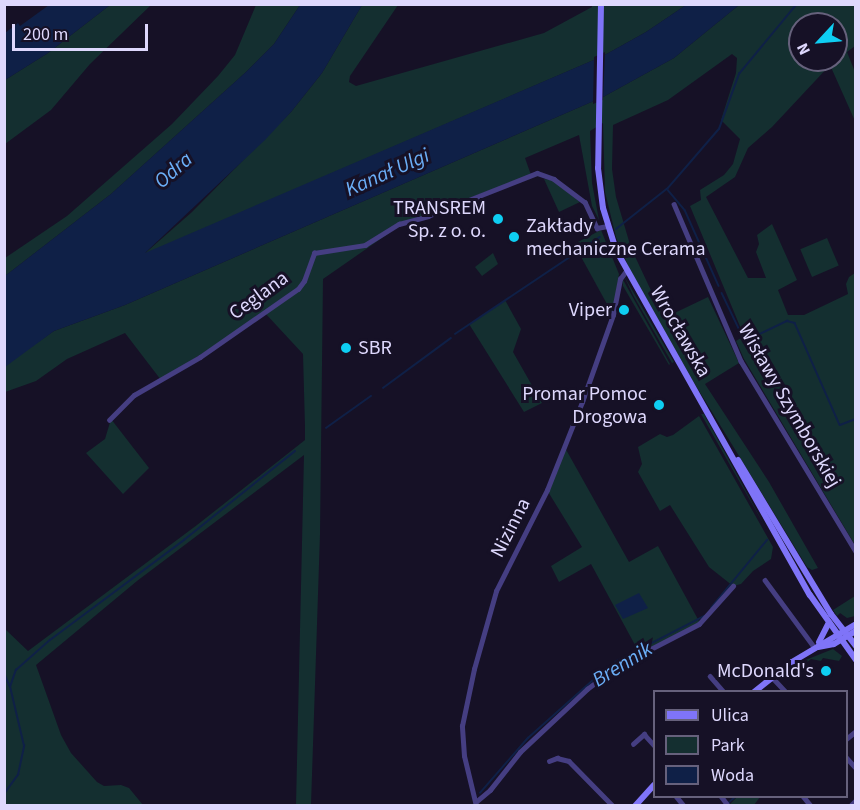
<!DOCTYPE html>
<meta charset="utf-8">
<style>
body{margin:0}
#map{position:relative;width:860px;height:810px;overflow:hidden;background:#161126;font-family:"Source Sans 3",sans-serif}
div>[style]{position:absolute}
.green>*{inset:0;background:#142f30;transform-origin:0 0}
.water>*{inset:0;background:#0f2047}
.pier>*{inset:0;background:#161126}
.stream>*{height:1.5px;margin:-0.75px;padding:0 0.75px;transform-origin:0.75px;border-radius:0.75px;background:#0f2047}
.minor>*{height:4.5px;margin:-2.25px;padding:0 2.25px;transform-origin:2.25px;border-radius:2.25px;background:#453e82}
.secondary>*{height:6px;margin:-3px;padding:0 3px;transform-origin:3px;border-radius:3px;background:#7f74f8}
.dots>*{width:16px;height:16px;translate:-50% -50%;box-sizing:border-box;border:3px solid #161126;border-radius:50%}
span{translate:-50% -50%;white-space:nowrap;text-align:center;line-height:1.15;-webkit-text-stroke:6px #161126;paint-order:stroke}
.poi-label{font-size:20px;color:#ded8fd}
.right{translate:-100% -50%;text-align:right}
.left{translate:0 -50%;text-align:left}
.street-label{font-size:20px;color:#ded8fd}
.water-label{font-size:21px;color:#6baef7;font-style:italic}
.frame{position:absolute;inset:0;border:6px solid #ded8fd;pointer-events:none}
.legend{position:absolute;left:653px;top:690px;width:195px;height:108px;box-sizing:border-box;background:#161126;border:2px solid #66617c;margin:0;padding:8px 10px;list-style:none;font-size:18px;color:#ded8fd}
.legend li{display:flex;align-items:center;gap:12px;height:30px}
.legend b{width:30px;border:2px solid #66617c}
.north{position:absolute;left:788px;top:12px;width:60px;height:60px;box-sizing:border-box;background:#161126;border:2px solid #66617c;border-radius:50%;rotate:244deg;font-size:16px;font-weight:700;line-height:24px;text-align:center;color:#ded8fd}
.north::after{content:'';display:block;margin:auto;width:21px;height:27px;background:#0ecef2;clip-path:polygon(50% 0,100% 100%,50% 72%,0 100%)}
.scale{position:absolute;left:12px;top:24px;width:136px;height:27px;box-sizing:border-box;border:3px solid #ded8fd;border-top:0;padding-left:8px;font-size:18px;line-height:21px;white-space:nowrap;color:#ded8fd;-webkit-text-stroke:4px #161126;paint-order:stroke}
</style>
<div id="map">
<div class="green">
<i style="clip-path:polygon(110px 5px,151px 5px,90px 64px,51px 110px,5px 144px,5px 80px,48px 53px)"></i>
<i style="clip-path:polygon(256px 5px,300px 5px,274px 44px,246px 72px,111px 194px,5px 276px,5px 258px,67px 216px,172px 124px,218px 76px,235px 55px)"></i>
<i style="clip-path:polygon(362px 5px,398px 5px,350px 76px,349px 82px,356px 86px,544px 33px,592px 7px,592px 5px,686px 5px,646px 32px,603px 56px,143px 255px,192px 212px,291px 112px,322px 73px)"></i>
<i style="clip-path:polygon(evenodd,739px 5px,855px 5px,855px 46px,847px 52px,855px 72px,855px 121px,830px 65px,772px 127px,748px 148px,735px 177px,706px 197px,748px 278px,766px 278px,756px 252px,759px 244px,757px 235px,772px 224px,797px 280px,778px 290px,788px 315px,804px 315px,848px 294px,846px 284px,849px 277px,855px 273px,855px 545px,744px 359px,736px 341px,744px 336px,690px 206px,701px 200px,700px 190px,724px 175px,733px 164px,740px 139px,721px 120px,736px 73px,737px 58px,732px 54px,668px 100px,613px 125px,612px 169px,616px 197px,631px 248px,664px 318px,708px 297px,739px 363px,705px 384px,769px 482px,818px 568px,812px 570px,807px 567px,693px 381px,629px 268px,616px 237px,605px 192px,603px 123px,590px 131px,592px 183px,599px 220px,592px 206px,579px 135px,525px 158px,531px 175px,405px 222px,323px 279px,320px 534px,311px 805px,296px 805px,304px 455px,137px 581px,36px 665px,61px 735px,71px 753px,97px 782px,104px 786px,121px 785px,129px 788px,143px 805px,5px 805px,4px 628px,28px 651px,197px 525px,305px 440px,305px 427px,303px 354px,265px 313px,161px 380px,125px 333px,67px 359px,36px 381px,5px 392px,5px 365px,54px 331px,125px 305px,603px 97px,674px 58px,739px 5px,800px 24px,836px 24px,836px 60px,800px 60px,800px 24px)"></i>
<i style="clip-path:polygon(544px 179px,552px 180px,580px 202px,559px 212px)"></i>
<i style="clip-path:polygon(601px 230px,619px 274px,613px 315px,574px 244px)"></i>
<i style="left:827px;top:238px;width:30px;height:29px;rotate:67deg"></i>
<i style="clip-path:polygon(493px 253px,498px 264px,482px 276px,475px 267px)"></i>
<i style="clip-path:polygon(624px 276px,674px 362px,672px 363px,633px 295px)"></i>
<i style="clip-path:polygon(622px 278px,670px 364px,669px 365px,623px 286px)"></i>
<i style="clip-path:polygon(505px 300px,521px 329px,513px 352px,542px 403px,524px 412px,469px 324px)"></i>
<i style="clip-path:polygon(701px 414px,704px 414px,767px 530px)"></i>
<i style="clip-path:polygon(699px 416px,773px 547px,771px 559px,753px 571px,741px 584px,733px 586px,709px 567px,670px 505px,660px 511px,638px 472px,642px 464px,638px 447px,660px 434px,667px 437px,673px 435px)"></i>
<i style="clip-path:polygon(111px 419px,149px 468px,123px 494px,86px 453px,105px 439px)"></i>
<i style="clip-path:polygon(564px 446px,629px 562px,658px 546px,700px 623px,641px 656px,591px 564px,559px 582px,551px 566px,582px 547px,547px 490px)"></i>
<i style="clip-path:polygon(855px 596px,855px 616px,847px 618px,840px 613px,837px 616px,833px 610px)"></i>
<i style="clip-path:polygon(833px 649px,842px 656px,839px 661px,823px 658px,821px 661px,811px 659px,806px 663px,803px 661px)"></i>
<i style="clip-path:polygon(737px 797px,760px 797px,754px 805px,721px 806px,727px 802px,730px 804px)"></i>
</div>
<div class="water">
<i style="clip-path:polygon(49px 5px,110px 5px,48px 53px,5px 80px,5px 33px,18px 23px,20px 26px)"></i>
<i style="clip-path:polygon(300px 5px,362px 5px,322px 73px,291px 112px,265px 140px,145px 253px,603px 56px,646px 32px,686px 5px,739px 5px,674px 58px,603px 97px,125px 305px,54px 331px,5px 367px,5px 276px,111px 194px,246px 72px,274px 44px)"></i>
<i style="clip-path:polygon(639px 593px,648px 608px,623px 619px,615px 605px)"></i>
</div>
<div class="pier">
<i style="clip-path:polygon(605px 52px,603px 100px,593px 104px,594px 57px)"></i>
</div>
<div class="stream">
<i style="left:668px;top:190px;width:26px;rotate:50deg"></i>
<i style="left:685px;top:210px;width:83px;rotate:65.9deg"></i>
<i style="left:616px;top:229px;width:66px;rotate:-38.3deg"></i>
<i style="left:668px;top:188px;width:78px;rotate:-49.2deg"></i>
<i style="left:719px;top:129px;width:59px;rotate:-70deg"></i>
<i style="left:739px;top:74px;width:91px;rotate:-50.4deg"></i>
<i style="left:722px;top:293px;width:53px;rotate:64.4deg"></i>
<i style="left:745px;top:341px;width:47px;rotate:-25.5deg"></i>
<i style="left:787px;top:321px;width:8px;rotate:14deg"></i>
<i style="left:795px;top:323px;width:111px;rotate:66.2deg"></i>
<i style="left:840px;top:425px;width:17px;rotate:-21deg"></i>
<i style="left:455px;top:334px;width:174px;rotate:-33.8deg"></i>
<i style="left:383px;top:388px;width:84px;rotate:-36.3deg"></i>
<i style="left:326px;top:428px;width:55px;rotate:-35.4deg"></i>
<i style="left:711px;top:608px;width:88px;rotate:-50.5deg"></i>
<i style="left:4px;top:672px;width:15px;rotate:67deg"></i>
<i style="left:480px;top:793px;width:73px;rotate:-48.9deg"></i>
<i style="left:528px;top:738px;width:98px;rotate:-41.7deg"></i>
<i style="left:601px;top:673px;width:20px;rotate:-37deg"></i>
<i style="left:617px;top:661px;width:98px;rotate:-27.3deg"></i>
<i style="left:4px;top:794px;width:24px;rotate:-54deg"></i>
<i style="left:18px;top:775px;width:30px;rotate:-78deg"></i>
<i style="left:24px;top:746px;width:61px;rotate:-103.3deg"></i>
<i style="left:10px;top:687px;width:18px;rotate:-71deg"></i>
<i style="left:16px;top:670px;width:45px;rotate:-41.4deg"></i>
<i style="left:50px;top:640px;width:167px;rotate:-36.7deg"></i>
<i style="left:184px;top:540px;width:142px;rotate:-38.7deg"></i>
<i style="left:725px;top:806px;width:15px;rotate:-42deg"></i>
</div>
<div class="minor">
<i style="left:674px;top:204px;width:171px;rotate:66.9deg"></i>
<i style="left:741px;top:361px;width:223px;rotate:58.9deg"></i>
<i style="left:109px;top:420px;width:35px;rotate:-45deg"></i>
<i style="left:134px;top:395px;width:76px;rotate:-29.9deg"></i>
<i style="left:200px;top:357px;width:119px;rotate:-34.8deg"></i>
<i style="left:298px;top:289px;width:10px;rotate:-53deg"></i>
<i style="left:304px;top:281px;width:30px;rotate:-70deg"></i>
<i style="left:314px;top:253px;width:52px;rotate:-8.9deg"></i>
<i style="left:365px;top:245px;width:40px;rotate:-32deg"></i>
<i style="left:399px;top:224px;width:30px;rotate:-15deg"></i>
<i style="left:428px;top:216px;width:117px;rotate:-21.5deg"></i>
<i style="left:537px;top:173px;width:18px;rotate:19deg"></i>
<i style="left:554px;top:179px;width:39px;rotate:37deg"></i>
<i style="left:585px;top:202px;width:29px;rotate:65deg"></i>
<i style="left:597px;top:228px;width:10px;rotate:-11deg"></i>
<i style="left:765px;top:580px;width:84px;rotate:53.7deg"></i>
<i style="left:710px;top:676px;width:21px;rotate:49deg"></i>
<i style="left:772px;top:677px;width:21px;rotate:47deg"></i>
<i style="left:846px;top:739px;width:13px;rotate:-39deg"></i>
<i style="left:633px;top:744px;width:15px;rotate:-42deg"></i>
<i style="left:644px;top:734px;width:15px;rotate:48deg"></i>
<i style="left:846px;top:757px;width:15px;rotate:48deg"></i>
<i style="left:549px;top:761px;width:9px;rotate:-21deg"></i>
<i style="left:557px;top:758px;width:12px;rotate:14deg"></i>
<i style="left:569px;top:761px;width:63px;rotate:45.6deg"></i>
<i style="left:676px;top:796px;width:13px;rotate:51deg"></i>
<i style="left:721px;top:796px;width:10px;rotate:53deg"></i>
<i style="left:803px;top:796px;width:13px;rotate:51deg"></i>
<i style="left:477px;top:801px;width:17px;rotate:-40deg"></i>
<i style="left:490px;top:790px;width:48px;rotate:-51.7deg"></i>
<i style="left:520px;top:752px;width:92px;rotate:-43.2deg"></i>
<i style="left:587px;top:689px;width:36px;rotate:-37deg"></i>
<i style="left:616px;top:667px;width:93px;rotate:-27.4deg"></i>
<i style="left:699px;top:624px;width:51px;rotate:-48.2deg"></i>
<i style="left:476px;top:806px;width:51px;rotate:-103.5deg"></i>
<i style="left:464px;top:756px;width:30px;rotate:-94deg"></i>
<i style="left:462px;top:726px;width:58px;rotate:-78.1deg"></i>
<i style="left:474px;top:669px;width:81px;rotate:-74.2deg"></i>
<i style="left:496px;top:591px;width:113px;rotate:-63.2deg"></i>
<i style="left:547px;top:490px;width:95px;rotate:-68.3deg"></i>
<i style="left:582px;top:402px;width:92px;rotate:-70.4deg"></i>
<i style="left:613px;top:315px;width:37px;rotate:-79deg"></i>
<i style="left:620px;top:279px;width:10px;rotate:-53deg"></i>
<i style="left:850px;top:806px;width:8px;rotate:-45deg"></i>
</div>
<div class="secondary">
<i style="left:601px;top:4px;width:164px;rotate:91deg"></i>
<i style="left:598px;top:168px;width:40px;rotate:82.9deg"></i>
<i style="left:603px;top:208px;width:44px;rotate:72.8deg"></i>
<i style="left:616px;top:250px;width:396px;rotate:60.7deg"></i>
<i style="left:810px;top:595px;width:80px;rotate:54.7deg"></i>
<i style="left:738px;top:460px;width:180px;rotate:58.9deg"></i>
<i style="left:831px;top:614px;width:41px;rotate:52deg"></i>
<i style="left:819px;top:642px;width:20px;rotate:-63deg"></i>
<i style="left:818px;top:647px;width:16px;rotate:-11deg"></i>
<i style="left:834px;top:644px;width:26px;rotate:-31deg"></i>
<i style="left:754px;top:692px;width:48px;rotate:-38.3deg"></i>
<i style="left:792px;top:662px;width:74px;rotate:-30.7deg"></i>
<i style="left:635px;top:806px;width:28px;rotate:-48deg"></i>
</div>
<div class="dots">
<i style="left:498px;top:219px;background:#0ecef2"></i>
<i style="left:514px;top:237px;background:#0ecef2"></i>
<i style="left:624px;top:310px;background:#0ecef2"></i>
<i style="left:346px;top:348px;background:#0ecef2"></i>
<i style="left:659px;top:405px;background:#0ecef2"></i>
<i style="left:826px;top:671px;background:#0ecef2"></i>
</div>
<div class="poi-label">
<span class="right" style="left:486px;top:220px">TRANSREM<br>Sp. z o. o.</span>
<span class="left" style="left:526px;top:238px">Zakłady<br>mechaniczne Cerama</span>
<span class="right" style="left:612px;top:310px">Viper</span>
<span class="left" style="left:358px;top:348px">SBR</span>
<span class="right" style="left:647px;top:406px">Promar Pomoc<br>Drogowa</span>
<span class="right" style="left:814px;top:671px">McDonald's</span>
</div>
<div class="street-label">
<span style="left:259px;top:296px;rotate:-36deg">Ceglana</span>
<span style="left:680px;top:332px;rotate:60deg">Wrocławska</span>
<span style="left:789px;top:406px;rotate:60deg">Wisławy Szymborskiej</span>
<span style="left:511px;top:528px;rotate:-63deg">Nizinna</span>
</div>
<div class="water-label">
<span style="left:173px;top:170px;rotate:-41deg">Odra</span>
<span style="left:387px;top:172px;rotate:-24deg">Kanał Ulgi</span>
<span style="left:622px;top:664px;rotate:-32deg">Brennik</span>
</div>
<div class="frame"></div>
<ul class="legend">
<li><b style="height:8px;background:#7f74f8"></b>Ulica</li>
<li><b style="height:16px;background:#142f30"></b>Park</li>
<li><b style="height:16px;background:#0f2047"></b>Woda</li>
</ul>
<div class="north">N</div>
<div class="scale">200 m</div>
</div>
